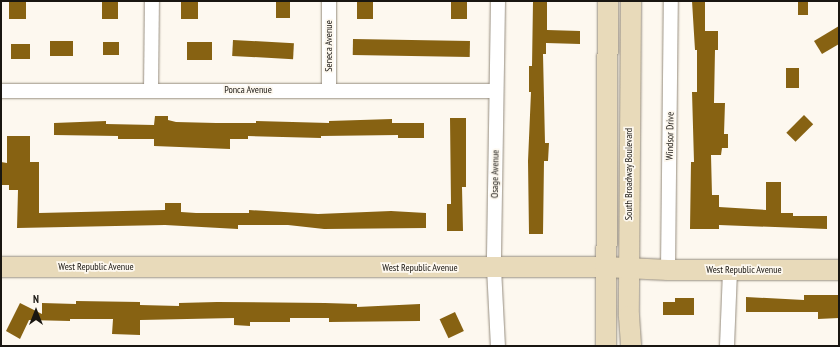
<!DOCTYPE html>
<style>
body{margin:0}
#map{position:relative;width:840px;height:347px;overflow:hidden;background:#fdf8ef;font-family:"PT Sans Narrow",sans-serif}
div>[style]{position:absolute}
.building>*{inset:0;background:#876212;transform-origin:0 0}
.roads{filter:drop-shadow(0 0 1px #958c7e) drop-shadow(0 0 1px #958c7e)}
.street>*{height:14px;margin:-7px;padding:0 7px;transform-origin:7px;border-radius:7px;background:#fff}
.secondary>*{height:20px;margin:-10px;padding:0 10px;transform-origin:10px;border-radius:10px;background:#e8daba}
span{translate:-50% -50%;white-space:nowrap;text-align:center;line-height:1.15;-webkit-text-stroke:3.5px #fdf8ef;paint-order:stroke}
.street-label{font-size:10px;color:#191611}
.frame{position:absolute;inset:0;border:2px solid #191611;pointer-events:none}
.north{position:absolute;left:16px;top:291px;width:40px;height:40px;-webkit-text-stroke:3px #fdf8ef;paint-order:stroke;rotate:0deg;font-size:11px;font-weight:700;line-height:16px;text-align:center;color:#191611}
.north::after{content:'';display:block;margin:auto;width:14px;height:18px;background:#191611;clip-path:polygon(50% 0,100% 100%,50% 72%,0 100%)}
</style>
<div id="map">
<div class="building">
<i style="left:9px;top:1px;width:17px;height:18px"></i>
<i style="left:102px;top:1px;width:16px;height:18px"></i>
<i style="left:181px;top:1px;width:17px;height:18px"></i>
<i style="left:276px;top:1px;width:14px;height:17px"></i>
<i style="left:357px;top:1px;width:16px;height:18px"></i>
<i style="left:451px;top:1px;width:16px;height:18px"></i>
<i style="clip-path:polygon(533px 1px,547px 1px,547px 30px,580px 31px,580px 44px,546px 43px,546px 54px,543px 54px,545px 143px,549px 143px,548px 161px,544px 161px,543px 234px,529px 234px,528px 161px,531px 92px,529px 92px,529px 66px,532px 66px)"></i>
<i style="clip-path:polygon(692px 1px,705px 1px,705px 31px,718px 31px,718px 50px,715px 50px,714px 103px,725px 103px,724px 134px,728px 134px,728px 148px,722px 148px,721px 155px,711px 155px,712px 195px,719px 195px,719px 207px,766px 210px,766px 182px,781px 182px,781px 213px,793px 213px,793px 216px,827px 216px,827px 229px,719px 225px,719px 229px,690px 229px,691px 162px,694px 162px,692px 92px,697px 92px,697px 50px,695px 50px)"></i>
<i style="left:798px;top:1px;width:10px;height:14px"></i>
<i style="clip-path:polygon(839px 26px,839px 44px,822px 54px,814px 41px)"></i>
<i style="left:353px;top:39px;width:117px;height:16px;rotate:1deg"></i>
<i style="left:233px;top:40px;width:61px;height:16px;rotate:3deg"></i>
<i style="left:50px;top:41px;width:23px;height:15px"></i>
<i style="left:103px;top:42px;width:16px;height:13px"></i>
<i style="left:187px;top:42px;width:25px;height:18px"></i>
<i style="left:11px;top:44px;width:19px;height:15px"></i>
<i style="left:786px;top:68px;width:13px;height:20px"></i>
<i style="left:804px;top:115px;width:13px;height:25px;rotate:45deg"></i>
<i style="clip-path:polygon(155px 116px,168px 116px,168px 120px,176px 122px,216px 123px,256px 123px,256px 121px,329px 123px,329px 121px,392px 119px,392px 123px,424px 123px,424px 138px,398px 138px,398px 135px,321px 136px,321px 138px,248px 136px,248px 139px,230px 139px,230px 149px,154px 146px,154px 139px,118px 139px,118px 136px,54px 135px,54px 123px,106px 121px,106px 124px,154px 125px)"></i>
<i style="clip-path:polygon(450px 118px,466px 118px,466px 187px,462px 187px,463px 231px,447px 231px,447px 204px,451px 204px)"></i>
<i style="clip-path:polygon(7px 136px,30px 136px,30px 162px,39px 162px,39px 213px,165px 210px,165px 203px,181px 203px,181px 212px,196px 213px,249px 213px,249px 210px,318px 214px,391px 211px,426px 213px,426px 228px,324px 229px,288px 225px,238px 225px,238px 229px,165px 225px,17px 228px,18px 190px,9px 190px,9px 185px,1px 185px,1px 162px,7px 163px)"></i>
<i style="clip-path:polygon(804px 295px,839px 295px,839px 318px,818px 319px,818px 312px,746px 312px,746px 297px,804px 300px)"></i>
<i style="clip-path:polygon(675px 298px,694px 298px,694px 315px,663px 315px,663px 302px,675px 302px)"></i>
<i style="clip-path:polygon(76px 301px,140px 302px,140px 305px,179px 306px,179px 303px,217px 302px,325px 303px,357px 304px,357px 307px,420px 304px,420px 321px,329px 322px,329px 318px,290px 318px,290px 322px,250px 322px,250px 326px,234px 325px,234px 318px,140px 320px,140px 335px,112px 334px,113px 319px,70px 319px,70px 321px,29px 320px,20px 339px,6px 331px,20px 303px,42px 314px,42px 303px,76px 304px)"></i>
<i style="left:455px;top:312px;width:21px;height:17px;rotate:65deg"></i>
</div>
<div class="roads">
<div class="street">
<i style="left:498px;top:1px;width:267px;rotate:90.9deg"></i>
<i style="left:494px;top:268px;width:78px;rotate:87.1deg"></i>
<i style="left:151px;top:90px;width:89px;rotate:-89.4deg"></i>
<i style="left:329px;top:90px;width:89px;rotate:-90deg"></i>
<i style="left:1px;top:91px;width:495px"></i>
<i style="left:668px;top:270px;width:269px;rotate:-89.4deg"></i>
<i style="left:727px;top:346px;width:76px;rotate:-87.7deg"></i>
</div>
<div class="secondary">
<i style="left:631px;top:1px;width:315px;rotate:90.4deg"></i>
<i style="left:629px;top:316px;width:30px;rotate:86deg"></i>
<i style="left:1px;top:267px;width:604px"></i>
<i style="left:605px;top:267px;width:63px;rotate:2.7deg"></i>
<i style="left:668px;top:270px;width:171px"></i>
<i style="left:606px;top:346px;width:345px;rotate:-89.7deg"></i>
</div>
</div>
<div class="street-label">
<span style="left:329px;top:46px;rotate:-90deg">Seneca Avenue</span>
<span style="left:248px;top:90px">Ponca Avenue</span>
<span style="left:670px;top:136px;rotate:-89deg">Windsor Drive</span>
<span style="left:495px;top:174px;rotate:-89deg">Osage Avenue</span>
<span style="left:629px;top:174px;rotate:-90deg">South Broadway Boulevard</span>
<span style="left:96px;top:267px">West Republic Avenue</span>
<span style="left:420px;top:268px">West Republic Avenue</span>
<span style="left:744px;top:270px">West Republic Avenue</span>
</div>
<div class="frame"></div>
<div class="north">N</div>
</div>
